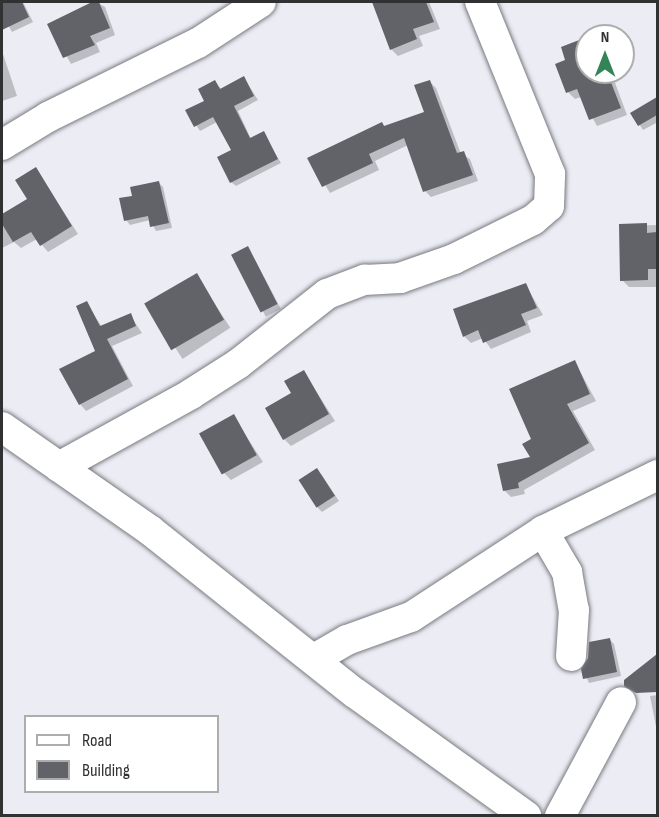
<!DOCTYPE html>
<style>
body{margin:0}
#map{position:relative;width:659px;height:817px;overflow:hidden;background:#ecedf4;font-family:"Sofia Sans Condensed",sans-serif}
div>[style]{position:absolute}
.shadow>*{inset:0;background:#0003;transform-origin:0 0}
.building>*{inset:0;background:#626369;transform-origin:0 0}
.roads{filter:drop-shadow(0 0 2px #797a80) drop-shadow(0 0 2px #797a80)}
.minor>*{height:30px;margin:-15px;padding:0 15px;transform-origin:15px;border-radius:15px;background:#fff}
span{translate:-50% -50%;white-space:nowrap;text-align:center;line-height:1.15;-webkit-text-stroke:6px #fff;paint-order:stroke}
.frame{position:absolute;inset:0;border:3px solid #313134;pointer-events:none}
.legend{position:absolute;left:24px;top:715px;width:195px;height:78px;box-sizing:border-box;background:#fff;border:2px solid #adadae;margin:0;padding:8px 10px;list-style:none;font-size:18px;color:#313134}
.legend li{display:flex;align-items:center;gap:12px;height:30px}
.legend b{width:30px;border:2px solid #adadae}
.north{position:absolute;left:575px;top:24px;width:60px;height:60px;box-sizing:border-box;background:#fff;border:2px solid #adadae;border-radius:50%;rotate:0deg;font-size:16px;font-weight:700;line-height:24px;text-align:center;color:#313134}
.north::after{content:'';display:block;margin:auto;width:21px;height:27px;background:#338557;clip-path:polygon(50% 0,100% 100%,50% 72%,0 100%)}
</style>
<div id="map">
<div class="shadow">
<i style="clip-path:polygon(2px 2px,23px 2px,33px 22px,12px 32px,2px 14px)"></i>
<i style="clip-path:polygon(96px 2px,105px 7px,115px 35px,96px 43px,100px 52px,71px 64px,49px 25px)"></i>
<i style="clip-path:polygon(373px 2px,429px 2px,440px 29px,419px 36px,423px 46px,398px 56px,391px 49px)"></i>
<i style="clip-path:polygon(587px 39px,587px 72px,611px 72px,627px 115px,597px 126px,581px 97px,575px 99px,568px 92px)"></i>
<i style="clip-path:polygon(2px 51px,17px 96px,2px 101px)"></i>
<i style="clip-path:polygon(244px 78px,258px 100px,238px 111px,251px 139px,263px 133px,281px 163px,236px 186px,231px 182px,233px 151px,217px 122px,200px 131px,187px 111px,206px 101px,215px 82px,222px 90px)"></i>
<i style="clip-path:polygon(429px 81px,436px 88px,461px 154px,470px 159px,478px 181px,431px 197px,425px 191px,408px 145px,375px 161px,379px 170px,330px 193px,309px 159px,382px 124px,386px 127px,426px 113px)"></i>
<i style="clip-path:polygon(658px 98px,658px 122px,643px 130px,632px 113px)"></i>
<i style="clip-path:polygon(36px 169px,78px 234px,48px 252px,37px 239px,21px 248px,14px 242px,2px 248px,2px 216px,29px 199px)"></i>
<i style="clip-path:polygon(158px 182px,163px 187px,172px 228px,156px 231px,150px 220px,130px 225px,126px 220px,134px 197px)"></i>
<i style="clip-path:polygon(658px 225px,658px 287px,629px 287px,622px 280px,621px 226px)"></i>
<i style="left:248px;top:247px;width:70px;height:17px;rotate:62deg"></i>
<i style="left:196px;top:275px;width:63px;height:57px;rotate:57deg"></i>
<i style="clip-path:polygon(525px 284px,543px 315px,527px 321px,531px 332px,491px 349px,483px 338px,471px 343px,464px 336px)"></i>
<i style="clip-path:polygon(86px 303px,102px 327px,130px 315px,142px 333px,112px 346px,133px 386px,86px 411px,80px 404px,97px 351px)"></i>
<i style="clip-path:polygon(575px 362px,596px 401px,573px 411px,595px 450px,524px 490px,525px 494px,511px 497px,504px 490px,532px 458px,533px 439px)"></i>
<i style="clip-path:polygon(304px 372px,335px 421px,291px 446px,284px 439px,293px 394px)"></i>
<i style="clip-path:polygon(233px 416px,263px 462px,231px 480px,224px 473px)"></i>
<i style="clip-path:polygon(321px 474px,339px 501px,322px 512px,318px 508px)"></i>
<i style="clip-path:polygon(610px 640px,614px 644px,621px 676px,589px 683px,583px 670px)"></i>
<i style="clip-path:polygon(658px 695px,658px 737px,650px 696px)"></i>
</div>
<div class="building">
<i style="clip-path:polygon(2px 2px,22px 2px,29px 17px,2px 30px)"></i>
<i style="clip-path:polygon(92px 2px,99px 2px,110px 28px,90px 36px,95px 45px,63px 58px,47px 24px)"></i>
<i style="clip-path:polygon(372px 2px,426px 2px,434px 22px,413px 29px,417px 39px,390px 50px)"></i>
<i style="clip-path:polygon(587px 37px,587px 72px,607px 72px,621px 108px,589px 120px,577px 89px,566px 93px,555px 64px,565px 60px,561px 47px)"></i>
<i style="clip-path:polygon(244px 76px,254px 96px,234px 106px,250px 138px,264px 131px,278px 159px,230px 183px,217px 157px,231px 150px,213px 117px,194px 127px,185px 110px,204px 101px,198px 89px,215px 80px,220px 89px)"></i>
<i style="clip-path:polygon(430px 80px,457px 153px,464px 151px,473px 175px,423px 192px,404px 138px,369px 154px,373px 163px,322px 187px,307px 158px,382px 122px,384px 126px,424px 112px,414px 85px)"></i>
<i style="clip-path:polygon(657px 97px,657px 115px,638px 126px,630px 113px)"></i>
<i style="clip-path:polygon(36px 167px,72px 226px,40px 246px,31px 232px,13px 242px,2px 224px,2px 214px,27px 199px,15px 180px)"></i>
<i style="clip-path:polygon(159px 181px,169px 223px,150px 227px,148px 216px,124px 221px,119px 198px,132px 196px,130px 187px)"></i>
<i style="clip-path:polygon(647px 223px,647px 233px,657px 232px,657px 269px,648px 269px,648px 280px,620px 281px,619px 224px)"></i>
<i style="left:248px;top:246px;width:65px;height:19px;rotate:63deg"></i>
<i style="left:197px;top:273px;width:54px;height:61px;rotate:60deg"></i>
<i style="clip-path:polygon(526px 283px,537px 308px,521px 314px,526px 325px,483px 343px,478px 330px,463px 337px,453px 309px)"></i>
<i style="clip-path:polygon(87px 301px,100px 326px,131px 313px,136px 326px,107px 339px,128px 379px,79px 405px,59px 369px,95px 351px,76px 306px)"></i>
<i style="clip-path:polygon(575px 360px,590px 394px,567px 404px,589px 443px,518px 483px,519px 488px,503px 491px,497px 464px,530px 457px,522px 444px,531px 439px,509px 389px)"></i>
<i style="clip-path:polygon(304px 370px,329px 414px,283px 440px,265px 408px,291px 393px,284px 381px)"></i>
<i style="left:234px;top:414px;width:47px;height:40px;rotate:61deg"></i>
<i style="left:317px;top:468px;width:33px;height:22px;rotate:57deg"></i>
<i style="clip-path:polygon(610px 638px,617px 672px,583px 679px,581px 669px,588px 658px,589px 642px)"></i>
<i style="clip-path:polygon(657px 654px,657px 692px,636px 693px,624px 686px,624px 680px)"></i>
</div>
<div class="roads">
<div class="minor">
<i style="left:2px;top:145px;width:54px;rotate:-31.3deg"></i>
<i style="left:48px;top:117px;width:167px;rotate:-26.3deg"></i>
<i style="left:198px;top:43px;width:75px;rotate:-33.1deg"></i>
<i style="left:2px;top:427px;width:182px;rotate:34.9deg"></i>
<i style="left:151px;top:531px;width:260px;rotate:38.5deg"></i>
<i style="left:355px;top:693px;width:211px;rotate:35.7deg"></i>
<i style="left:59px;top:467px;width:151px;rotate:-28.9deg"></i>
<i style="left:191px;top:394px;width:56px;rotate:-32.6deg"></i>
<i style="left:238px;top:364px;width:113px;rotate:-38.2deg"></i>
<i style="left:327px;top:294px;width:40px;rotate:-21deg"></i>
<i style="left:364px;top:280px;width:36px;rotate:-3deg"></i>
<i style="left:400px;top:278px;width:57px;rotate:-19.4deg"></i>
<i style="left:454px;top:259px;width:88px;rotate:-26.3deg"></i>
<i style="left:533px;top:220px;width:21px;rotate:-41deg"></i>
<i style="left:549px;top:206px;width:32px;rotate:-88deg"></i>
<i style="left:550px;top:174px;width:186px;rotate:-112.1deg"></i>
<i style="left:543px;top:531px;width:48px;rotate:59.7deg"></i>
<i style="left:567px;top:572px;width:39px;rotate:80deg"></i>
<i style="left:574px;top:610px;width:46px;rotate:93.7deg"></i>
<i style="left:314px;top:659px;width:38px;rotate:-30deg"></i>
<i style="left:347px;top:640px;width:68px;rotate:-19.8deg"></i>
<i style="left:411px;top:617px;width:158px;rotate:-33.1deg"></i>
<i style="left:543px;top:531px;width:128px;rotate:-26deg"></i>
<i style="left:560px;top:816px;width:129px;rotate:-61.8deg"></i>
</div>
</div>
<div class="frame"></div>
<ul class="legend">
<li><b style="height:8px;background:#fff"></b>Road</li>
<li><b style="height:16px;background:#626369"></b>Building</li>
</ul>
<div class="north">N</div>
</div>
